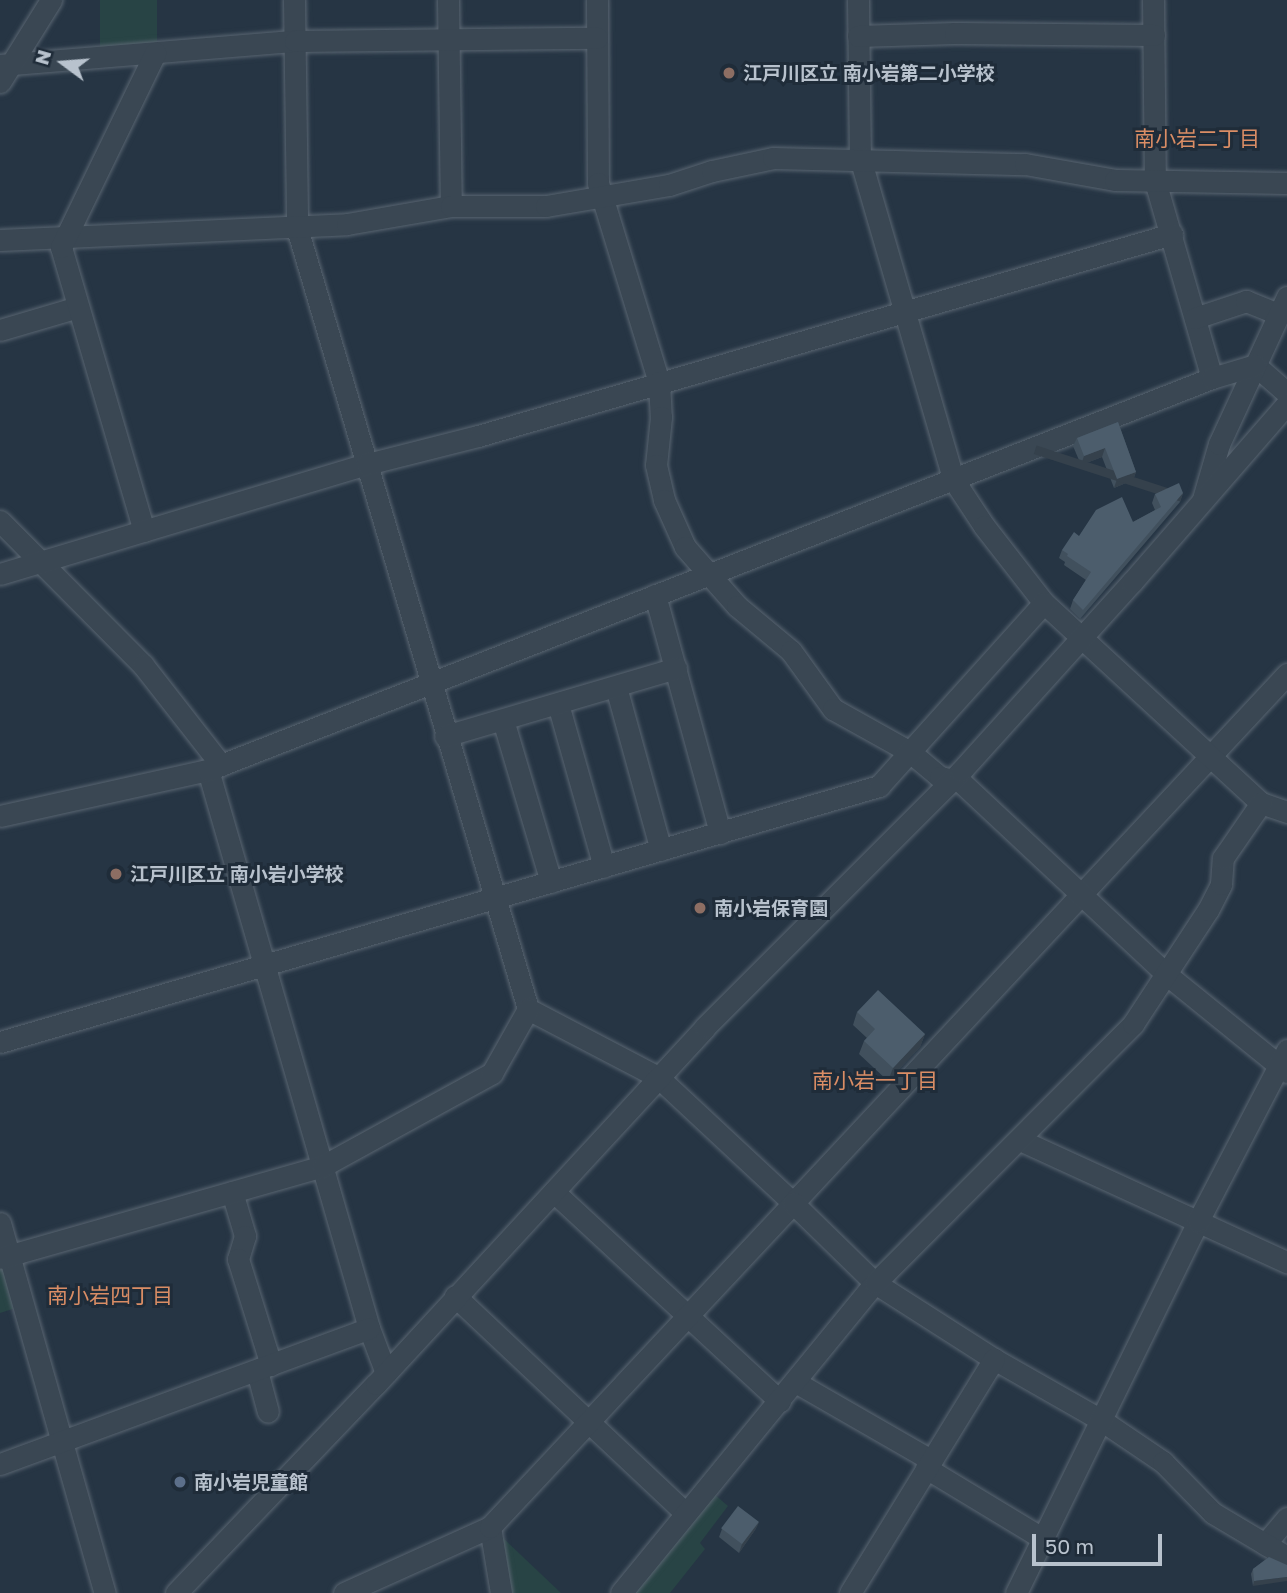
<!DOCTYPE html>
<meta charset="utf-8">
<style>
body{margin:0}
#map{position:relative;width:1287px;height:1593px;overflow:hidden;background:#263544;font-family:"Golos Text","Noto Sans JP",sans-serif}
div>[style]{position:absolute}
.green>*{inset:0;background:#284445;transform-origin:0 0}
.roads{filter:drop-shadow(0 0 2px #596571) drop-shadow(0 0 2px #596571)}
.minor>*{height:21px;margin:-10.5px;padding:0 10.5px;transform-origin:10.5px;border-radius:10.5px;background:#3a4753}
.wall>*{inset:0;background:#41505d}
.shaded-wall>*{inset:0;background:#35414c;transform-origin:0 0}
.building>*{inset:0;background:#4c5d6c;transform-origin:0 0}
.dots>*{width:19px;height:19px;translate:-50% -50%;box-sizing:border-box;border:4px solid #1f2c39;border-radius:50%}
span{translate:-50% -50%;white-space:nowrap;text-align:center;line-height:1.15;-webkit-text-stroke:6px #1f2c39;paint-order:stroke}
.poi-label{font-size:19px;color:#b8c2cd;font-weight:700}
.left{translate:0 -50%;text-align:left}
.neighbourhood-label{font-size:21px;color:#da8d65}
.north{position:absolute;left:28px;top:28px;width:70px;height:70px;-webkit-text-stroke:5px #1f2c39;paint-order:stroke;rotate:286deg;font-size:19px;font-weight:700;line-height:28px;text-align:center;color:#b8c2cd}
.north::after{content:'';display:block;margin:auto;width:24px;height:32px;background:#b8c2cd;clip-path:polygon(50% 0,100% 100%,50% 72%,0 100%)}
.scale{position:absolute;left:1032px;top:1534px;width:130px;height:32px;box-sizing:border-box;border:4px solid #b8c2cd;border-top:0;padding-left:9px;font-size:21px;line-height:24px;white-space:nowrap;color:#b8c2cd;-webkit-text-stroke:5px #1f2c39;paint-order:stroke}
</style>
<div id="map">
<div class="green">
<i style="left:100px;top:0;width:57px;height:48px"></i>
<i style="clip-path:polygon(6px 1262px,19px 1307px,0 1313px,0 1264px)"></i>
<i style="clip-path:polygon(714px 1494px,728px 1506px,700px 1543px,705px 1549px,670px 1593px,635px 1593px)"></i>
<i style="clip-path:polygon(501px 1536px,561px 1593px,510px 1593px)"></i>
</div>
<div class="roads">
<div class="minor">
<i style="left:294px;top:0;width:228px;rotate:89.2deg"></i>
<i style="left:297px;top:228px;width:814px;rotate:73.52deg"></i>
<i style="left:528px;top:1009px;width:147px;rotate:27.6deg"></i>
<i style="left:658px;top:1077px;width:185px;rotate:43deg"></i>
<i style="left:793px;top:1203px;width:724px;rotate:-46.96deg"></i>
<i style="left:448px;top:0;width:206px;rotate:89.2deg"></i>
<i style="left:597px;top:0;width:183px;rotate:89.7deg"></i>
<i style="left:598px;top:183px;width:208px;rotate:73deg"></i>
<i style="left:659px;top:382px;width:35px;rotate:87deg"></i>
<i style="left:661px;top:417px;width:48px;rotate:95.9deg"></i>
<i style="left:656px;top:465px;width:36px;rotate:77deg"></i>
<i style="left:664px;top:500px;width:51px;rotate:65.9deg"></i>
<i style="left:685px;top:547px;width:79px;rotate:48.6deg"></i>
<i style="left:737px;top:606px;width:70px;rotate:39.8deg"></i>
<i style="left:791px;top:651px;width:72px;rotate:54.1deg"></i>
<i style="left:833px;top:709px;width:88px;rotate:29.2deg"></i>
<i style="left:910px;top:752px;width:39px;rotate:40deg"></i>
<i style="left:940px;top:777px;width:22px;rotate:13deg"></i>
<i style="left:961px;top:782px;width:281px;rotate:43.1deg"></i>
<i style="left:1166px;top:974px;width:156px;rotate:39deg"></i>
<i style="left:858px;top:0;width:158px;rotate:89.3deg"></i>
<i style="left:860px;top:158px;width:334px;rotate:73.8deg"></i>
<i style="left:953px;top:479px;width:56px;rotate:56.6deg"></i>
<i style="left:984px;top:526px;width:98px;rotate:52.1deg"></i>
<i style="left:1044px;top:603px;width:295px;rotate:42.7deg"></i>
<i style="left:1261px;top:803px;width:28px;rotate:19deg"></i>
<i style="left:1153px;top:0;width:181px;rotate:89.4deg"></i>
<i style="left:1155px;top:181px;width:205px;rotate:73.9deg"></i>
<i style="left:858px;top:36px;width:97px;rotate:-1.8deg"></i>
<i style="left:955px;top:33px;width:199px;rotate:0.6deg"></i>
<i style="left:0;top:65px;width:296px;rotate:-4.7deg"></i>
<i style="left:295px;top:41px;width:302px;rotate:-0.6deg"></i>
<i style="left:0;top:82px;width:97px;rotate:-58.1deg"></i>
<i style="left:0;top:240px;width:347px;rotate:-2.6deg"></i>
<i style="left:347px;top:224px;width:106px;rotate:-9.8deg"></i>
<i style="left:451px;top:206px;width:95px"></i>
<i style="left:546px;top:206px;width:125px;rotate:-9.7deg"></i>
<i style="left:669px;top:185px;width:45px;rotate:-18deg"></i>
<i style="left:712px;top:171px;width:62px;rotate:-12deg"></i>
<i style="left:773px;top:158px;width:252px;rotate:1.4deg"></i>
<i style="left:1025px;top:164px;width:91px;rotate:10.1deg"></i>
<i style="left:1115px;top:180px;width:172px;rotate:1deg"></i>
<i style="left:1195px;top:318px;width:54px;rotate:-18.4deg"></i>
<i style="left:1246px;top:301px;width:35px;rotate:22deg"></i>
<i style="left:0;top:330px;width:81px;rotate:-16.4deg"></i>
<i style="left:1255px;top:365px;width:43px;rotate:41.2deg"></i>
<i style="left:1203px;top:499px;width:57px;rotate:-73.8deg"></i>
<i style="left:1219px;top:444px;width:162px;rotate:-65.2deg"></i>
<i style="left:0;top:521px;width:203px;rotate:45.2deg"></i>
<i style="left:143px;top:665px;width:127px;rotate:52deg"></i>
<i style="left:144px;top:531px;width:296px;rotate:-106.3deg"></i>
<i style="left:61px;top:247px;width:216px;rotate:-64.1deg"></i>
<i style="left:0;top:574px;width:383px;rotate:-16.7deg"></i>
<i style="left:367px;top:464px;width:114px;rotate:-14.2deg"></i>
<i style="left:478px;top:436px;width:723px;rotate:-16.23deg"></i>
<i style="left:655px;top:595px;width:247px;rotate:74.7deg"></i>
<i style="left:616px;top:687px;width:169px;rotate:74.6deg"></i>
<i style="left:558px;top:704px;width:169px;rotate:74.2deg"></i>
<i style="left:503px;top:720px;width:169px;rotate:73.5deg"></i>
<i style="left:445px;top:736px;width:241px;rotate:-16.4deg"></i>
<i style="left:208px;top:770px;width:581px;rotate:73.91deg"></i>
<i style="left:369px;top:1328px;width:48px;rotate:69.3deg"></i>
<i style="left:0;top:816px;width:213px;rotate:-12.5deg"></i>
<i style="left:208px;top:770px;width:1078px;rotate:-21.33deg"></i>
<i style="left:1212px;top:378px;width:45px;rotate:-16.8deg"></i>
<i style="left:0;top:1042px;width:916px;rotate:-16.24deg"></i>
<i style="left:879px;top:786px;width:246px;rotate:-48deg"></i>
<i style="left:1020px;top:1140px;width:294px;rotate:24.6deg"></i>
<i style="left:232px;top:1192px;width:46px;rotate:73.5deg"></i>
<i style="left:245px;top:1236px;width:24px;rotate:107deg"></i>
<i style="left:238px;top:1259px;width:111px;rotate:72.7deg"></i>
<i style="left:554px;top:1192px;width:308px;rotate:42.8deg"></i>
<i style="left:0;top:1223px;width:385px;rotate:74.2deg"></i>
<i style="left:0;top:1258px;width:336px;rotate:-15.9deg"></i>
<i style="left:323px;top:1166px;width:193px;rotate:-28.8deg"></i>
<i style="left:492px;top:1073px;width:73px;rotate:-60.6deg"></i>
<i style="left:455px;top:1296px;width:316px;rotate:43.3deg"></i>
<i style="left:257px;top:1371px;width:42px;rotate:75deg"></i>
<i style="left:797px;top:1383px;width:155px;rotate:29.9deg"></i>
<i style="left:0;top:1464px;width:393px;rotate:-20.2deg"></i>
<i style="left:926px;top:1468px;width:135px;rotate:31.1deg"></i>
<i style="left:490px;top:1527px;width:67px;rotate:80.5deg"></i>
<i style="left:1265px;top:1544px;width:34px;rotate:-50deg"></i>
<i style="left:176px;top:1593px;width:289px;rotate:-46.3deg"></i>
<i style="left:376px;top:1384px;width:485px;rotate:-47.3deg"></i>
<i style="left:705px;top:1027px;width:362px;rotate:-45deg"></i>
<i style="left:961px;top:771px;width:255px;rotate:-47.9deg"></i>
<i style="left:1132px;top:582px;width:236px;rotate:-49deg"></i>
<i style="left:344px;top:1593px;width:160px;rotate:-24.3deg"></i>
<i style="left:490px;top:1527px;width:444px;rotate:-46.9deg"></i>
<i style="left:793px;top:1203px;width:115px;rotate:44.3deg"></i>
<i style="left:875px;top:1283px;width:141px;rotate:32.6deg"></i>
<i style="left:994px;top:1359px;width:123px;rotate:29.7deg"></i>
<i style="left:1101px;top:1420px;width:75px;rotate:34.1deg"></i>
<i style="left:1163px;top:1462px;width:71px;rotate:45.6deg"></i>
<i style="left:1213px;top:1513px;width:86px;rotate:30.7deg"></i>
<i style="left:621px;top:1593px;width:401px;rotate:-50.7deg"></i>
<i style="left:875px;top:1283px;width:366px;rotate:-45.1deg"></i>
<i style="left:1133px;top:1024px;width:136px;rotate:-56.7deg"></i>
<i style="left:1208px;top:910px;width:29px;rotate:-63deg"></i>
<i style="left:1221px;top:884px;width:26px;rotate:-86deg"></i>
<i style="left:1223px;top:858px;width:67px;rotate:-55.4deg"></i>
<i style="left:850px;top:1593px;width:275px;rotate:-58.4deg"></i>
<i style="left:1016px;top:1593px;width:414px;rotate:-63.9deg"></i>
<i style="left:1198px;top:1221px;width:193px;rotate:-62.5deg"></i>
</div>
</div>
<div class="wall">
<i style="clip-path:polygon(1118px 422px,1136px 472px,1133px 480px,1114px 488px,1102px 457px,1081px 465px,1073px 446px,1077px 438px)"></i>
<i style="clip-path:polygon(1183px 493px,1180px 502px,1080px 619px,1070px 609px,1073px 600px,1086px 580px,1064px 565px,1065px 562px,1059px 558px,1062px 550px,1133px 522px,1155px 510px,1152px 503px,1155px 494px)"></i>
<i style="clip-path:polygon(857px 1012px,925px 1034px,920px 1047px,888px 1081px,859px 1054px,864px 1041px,867px 1038px,853px 1025px)"></i>
<i style="clip-path:polygon(759px 1522px,755px 1530px,739px 1553px,719px 1537px,722px 1529px)"></i>
<i style="clip-path:polygon(1269px 1557px,1253px 1586px,1251px 1574px,1253px 1569px)"></i>
</div>
<div class="shaded-wall">
<i style="clip-path:polygon(1105px 448px,1102px 457px,1081px 465px,1084px 456px)"></i>
<i style="clip-path:polygon(1136px 472px,1133px 480px,1114px 488px,1117px 479px)"></i>
<i style="left:1183px;top:493px;width:9px;height:154px;rotate:108deg"></i>
<i style="clip-path:polygon(925px 1034px,920px 1047px,888px 1081px,893px 1068px)"></i>
<i style="clip-path:polygon(759px 1522px,755px 1530px,739px 1553px,742px 1544px)"></i>
<i style="clip-path:polygon(1287px 1577px,1287px 1581px,1253px 1586px,1254px 1581px)"></i>
</div>
<div class="building">
<i style="clip-path:polygon(1118px 422px,1136px 472px,1117px 479px,1105px 448px,1084px 456px,1077px 438px)"></i>
<i style="clip-path:polygon(1179px 483px,1183px 493px,1083px 610px,1073px 600px,1091px 572px,1067px 556px,1068px 554px,1062px 550px,1074px 532px,1079px 536px,1096px 510px,1122px 497px,1133px 522px,1161px 507px,1155px 494px)"></i>
<i style="clip-path:polygon(878px 990px,925px 1034px,893px 1068px,864px 1041px,875px 1029px,857px 1012px)"></i>
<i style="left:738px;top:1506px;width:26px;height:28px;rotate:37deg"></i>
<i style="clip-path:polygon(1269px 1557px,1287px 1565px,1287px 1577px,1254px 1581px,1253px 1569px)"></i>
</div>
<div class="dots">
<i style="left:729px;top:73px;background:#8d6e63"></i>
<i style="left:116px;top:874px;background:#8d6e63"></i>
<i style="left:700px;top:908px;background:#8d6e63"></i>
<i style="left:180px;top:1482px;background:#5c6f8a"></i>
</div>
<div class="poi-label">
<span class="left" style="left:743px;top:73px">江戸川区立 南小岩第二小学校</span>
<span class="left" style="left:130px;top:874px">江戸川区立 南小岩小学校</span>
<span class="left" style="left:714px;top:908px">南小岩保育園</span>
<span class="left" style="left:194px;top:1482px">南小岩児童館</span>
</div>
<div class="neighbourhood-label">
<span style="left:1197px;top:138px">南小岩二丁目</span>
<span style="left:875px;top:1080px">南小岩一丁目</span>
<span style="left:110px;top:1295px">南小岩四丁目</span>
</div>
<div class="north">N</div>
<div class="scale">50 m</div>
</div>
